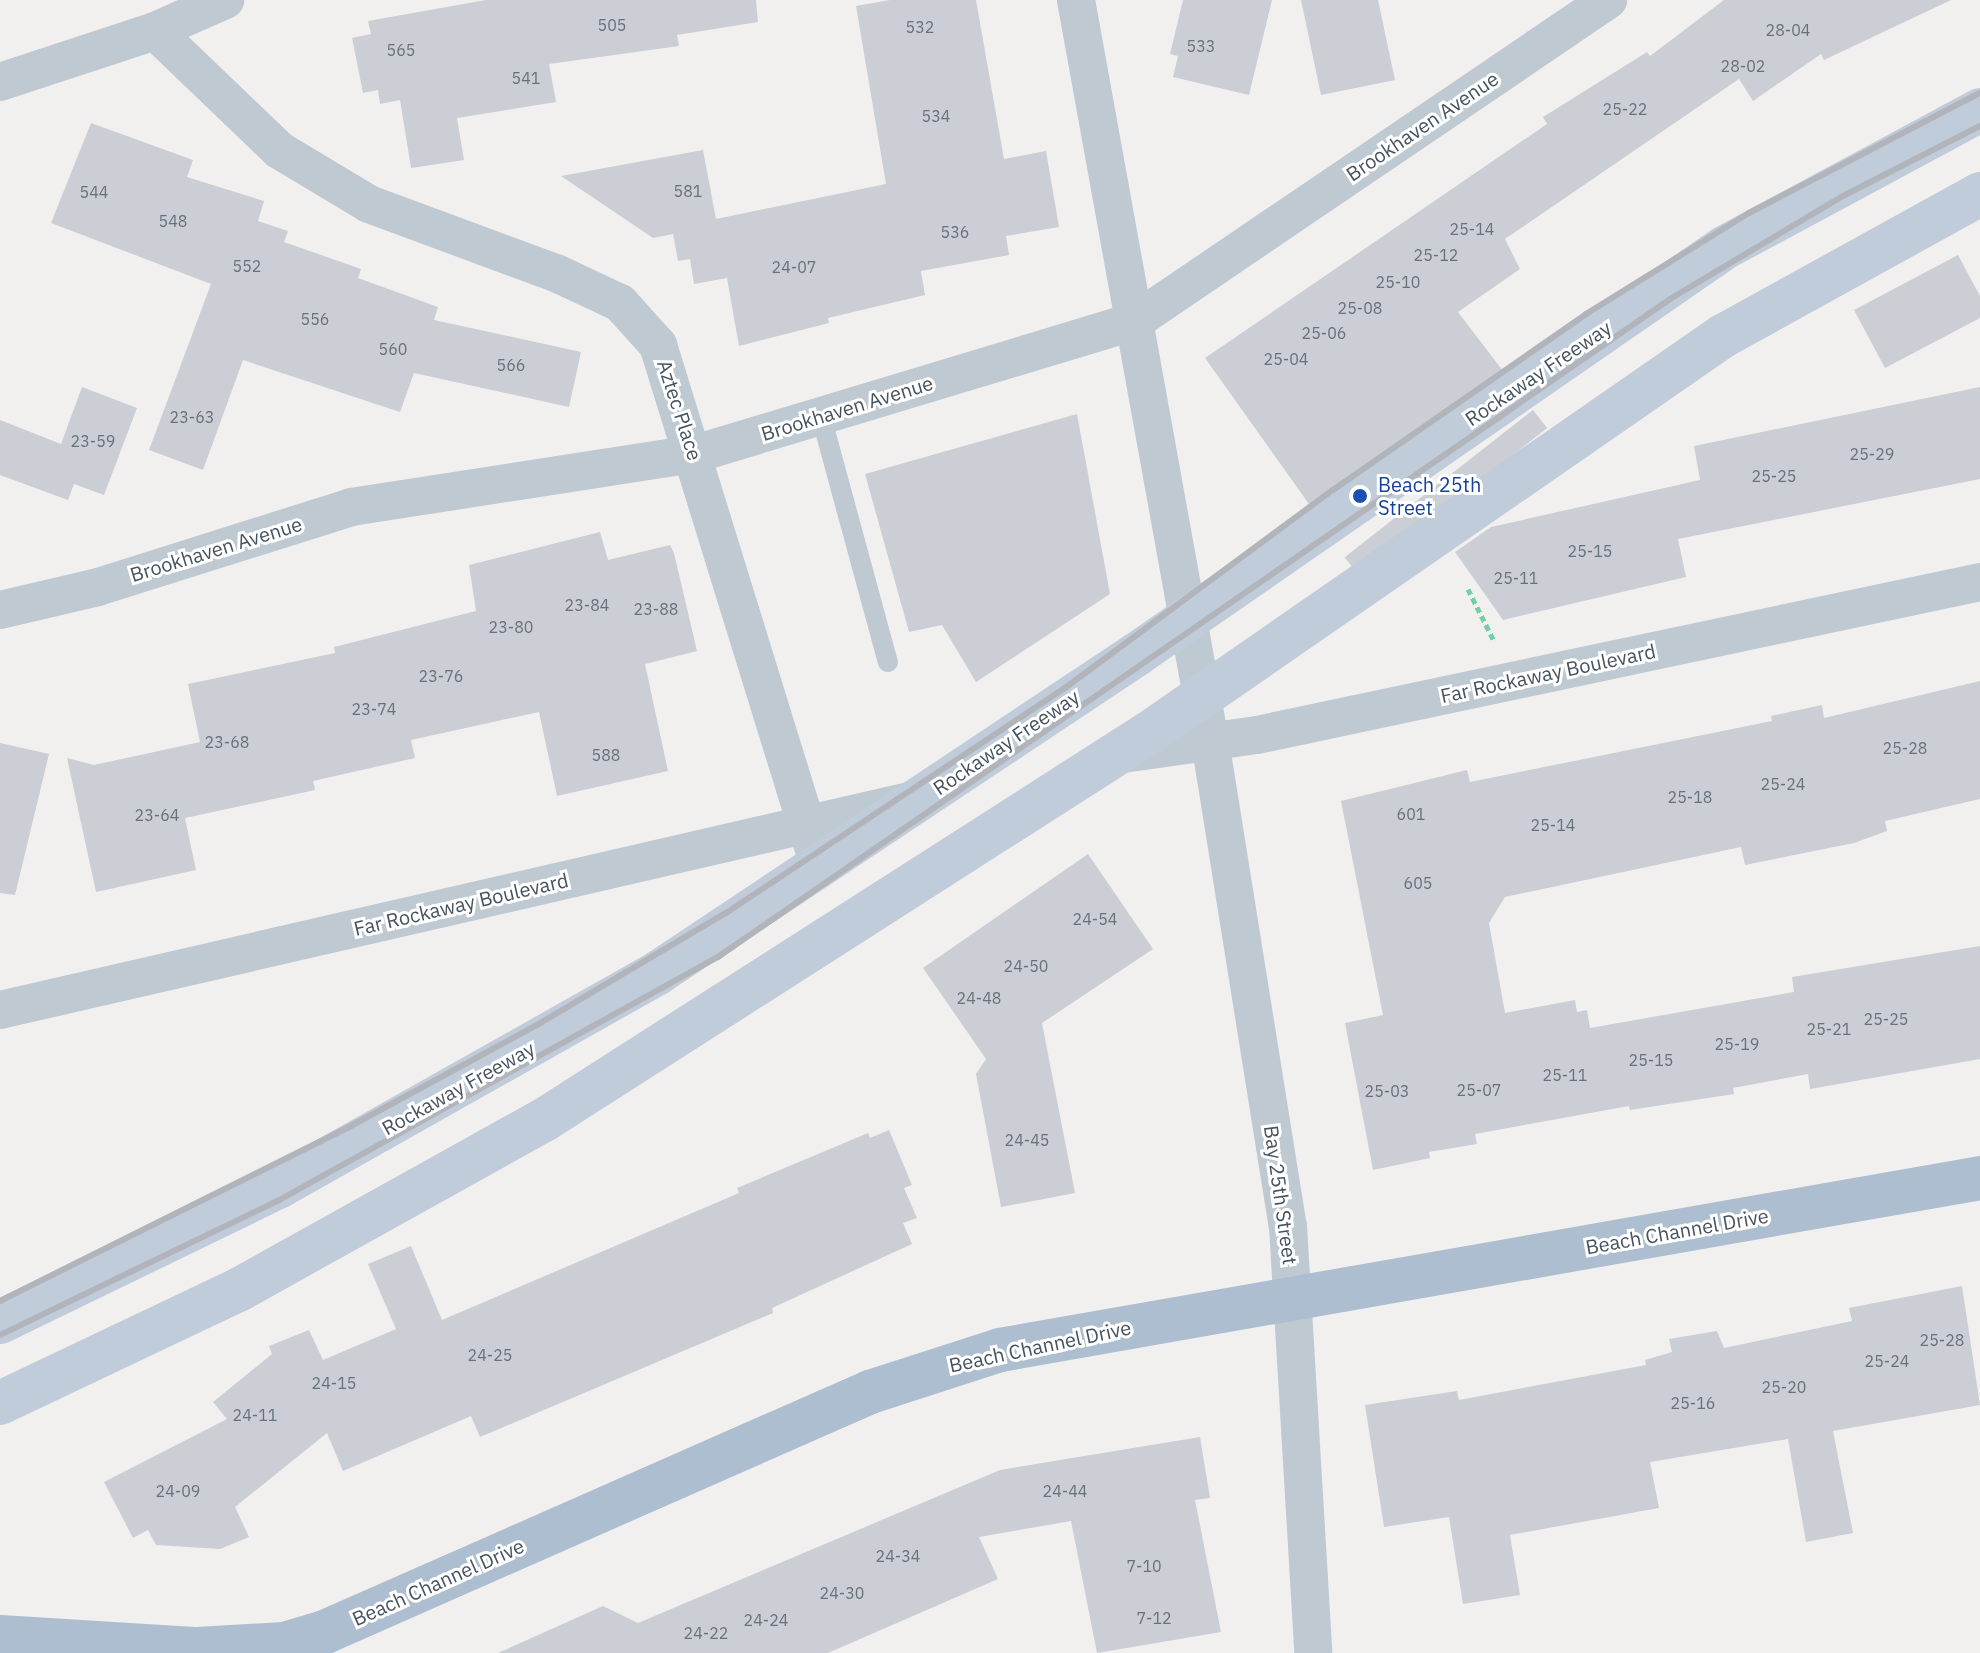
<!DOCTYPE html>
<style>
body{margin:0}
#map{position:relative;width:1980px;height:1653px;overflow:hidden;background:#f2efef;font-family:"IBM Plex Sans",sans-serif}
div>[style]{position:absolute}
.building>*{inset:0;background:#cbced4;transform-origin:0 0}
.path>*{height:5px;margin-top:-2.5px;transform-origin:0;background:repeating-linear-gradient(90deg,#70d2a4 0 6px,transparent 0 10px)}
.lane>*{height:20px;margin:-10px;padding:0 10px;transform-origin:10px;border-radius:10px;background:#bec9d2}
.street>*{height:38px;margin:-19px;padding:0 19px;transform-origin:19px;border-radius:19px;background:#bec9d2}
.secondary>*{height:44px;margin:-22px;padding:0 22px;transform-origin:22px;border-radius:22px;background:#c0ccd9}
.primary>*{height:44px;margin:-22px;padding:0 22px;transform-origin:22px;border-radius:22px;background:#adbed0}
.rail>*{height:6px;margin:-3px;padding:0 3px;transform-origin:3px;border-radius:3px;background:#b1b4ba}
.dots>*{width:22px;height:22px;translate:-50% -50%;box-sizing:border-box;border:4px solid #fff;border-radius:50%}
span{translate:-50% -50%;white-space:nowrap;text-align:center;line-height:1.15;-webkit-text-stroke:6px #fff;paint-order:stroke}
.number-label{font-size:16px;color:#67717c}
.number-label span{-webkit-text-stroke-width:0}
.street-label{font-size:20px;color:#46525e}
.transit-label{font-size:20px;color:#164399}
.left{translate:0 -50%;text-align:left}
</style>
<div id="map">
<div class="building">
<i style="clip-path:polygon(486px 0,756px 0,758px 22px,677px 35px,679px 46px,549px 64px,556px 102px,457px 118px,464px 160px,411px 168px,400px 100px,380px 104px,378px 90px,363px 93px,352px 38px,371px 34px,368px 21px)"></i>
<i style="clip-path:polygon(890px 0,976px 0,1004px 159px,1046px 151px,1059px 227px,1006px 236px,1009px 255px,921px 271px,925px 295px,828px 318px,829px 323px,739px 346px,727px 278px,694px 284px,690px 259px,678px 261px,673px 234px,653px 238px,561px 176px,703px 150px,716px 219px,886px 184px,856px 6px)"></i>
<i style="clip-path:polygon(1183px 0,1272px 0,1249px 95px,1173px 77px,1178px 56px,1170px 54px)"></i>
<i style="clip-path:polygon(1301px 0,1378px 0,1395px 80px,1321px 95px)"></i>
<i style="clip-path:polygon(1724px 0,1951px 0,1824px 60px,1821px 54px,1753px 101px,1739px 79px,1505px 239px,1520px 269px,1458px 312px,1503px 371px,1309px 504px,1205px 358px,1547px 124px,1543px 117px,1647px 52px,1650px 56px)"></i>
<i style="clip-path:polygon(91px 123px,193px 160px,187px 177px,264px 201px,258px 221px,288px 231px,284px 242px,361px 269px,358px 278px,438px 307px,434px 320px,581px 352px,569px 407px,414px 373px,400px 412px,243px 360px,203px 470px,149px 450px,211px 284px,51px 223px)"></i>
<i style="clip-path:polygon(1958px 255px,1980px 296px,1980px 318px,1885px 368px,1854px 310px)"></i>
<i style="clip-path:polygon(82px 387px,137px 408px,104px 495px,74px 484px,68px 500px,0 475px,0 420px,61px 444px)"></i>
<i style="clip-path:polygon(1980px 387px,1980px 479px,1678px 539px,1686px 577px,1503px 620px,1455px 552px,1491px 527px,1700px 480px,1694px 446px)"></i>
<i style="left:1533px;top:410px;width:23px;height:239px;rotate:52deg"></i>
<i style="clip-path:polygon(1077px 414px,1110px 594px,976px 682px,942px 625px,909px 632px,865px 474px)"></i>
<i style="clip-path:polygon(600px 532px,608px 560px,670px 545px,674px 553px,697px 651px,645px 664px,668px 771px,557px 796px,539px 712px,411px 740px,415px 758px,313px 781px,315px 790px,185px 818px,196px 870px,96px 892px,67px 758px,94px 765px,200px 742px,188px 684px,335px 653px,334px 647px,476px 611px,469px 565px)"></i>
<i style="clip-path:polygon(1980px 681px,1980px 799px,1885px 821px,1887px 831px,1854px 843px,1745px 865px,1741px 847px,1505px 897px,1489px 923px,1505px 1013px,1575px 1000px,1577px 1012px,1587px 1010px,1590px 1028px,1794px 992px,1792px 977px,1980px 946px,1980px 1059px,1810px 1089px,1808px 1074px,1733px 1088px,1734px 1094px,1630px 1110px,1629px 1106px,1475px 1134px,1477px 1144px,1429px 1152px,1430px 1158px,1373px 1170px,1345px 1023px,1383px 1015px,1341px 801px,1467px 770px,1470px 782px,1772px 721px,1771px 716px,1822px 705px,1824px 718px)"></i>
<i style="clip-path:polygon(0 743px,49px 754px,15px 895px,0 893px)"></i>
<i style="clip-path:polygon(1088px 854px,1153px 949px,1042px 1023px,1075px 1193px,1001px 1207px,976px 1074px,986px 1059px,923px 968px)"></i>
<i style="clip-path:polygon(889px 1130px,912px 1185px,904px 1188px,917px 1218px,903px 1223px,912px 1244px,772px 1308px,773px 1313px,480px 1437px,471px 1416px,343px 1471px,327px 1433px,235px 1507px,249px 1537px,220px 1549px,156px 1545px,148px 1530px,133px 1538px,104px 1482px,227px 1419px,213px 1402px,272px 1354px,269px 1346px,309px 1330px,323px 1360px,396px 1329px,368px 1264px,411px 1246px,442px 1320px,739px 1193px,737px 1188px,868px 1133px,870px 1138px)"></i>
<i style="clip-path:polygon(1962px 1286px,1980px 1405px,1833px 1431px,1853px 1533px,1806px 1542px,1788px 1439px,1650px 1462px,1659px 1508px,1510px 1535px,1520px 1595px,1463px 1604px,1449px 1517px,1384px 1527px,1365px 1405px,1457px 1391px,1459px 1400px,1646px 1365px,1645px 1360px,1672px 1352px,1669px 1339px,1717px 1331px,1724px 1348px,1852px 1321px,1849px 1308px)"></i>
<i style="clip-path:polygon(1200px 1437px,1210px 1498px,1195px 1500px,1221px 1632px,1097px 1653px,1071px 1521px,979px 1537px,998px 1579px,828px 1653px,498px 1653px,603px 1606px,638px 1623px,1000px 1470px)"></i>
</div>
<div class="path">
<i style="left:1468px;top:589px;width:58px;rotate:63.4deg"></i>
</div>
<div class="lane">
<i style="left:821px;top:416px;width:255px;rotate:74.8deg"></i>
</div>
<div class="street">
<i style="left:1076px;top:0;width:753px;rotate:79.75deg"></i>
<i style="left:1210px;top:741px;width:491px;rotate:80.9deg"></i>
<i style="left:1288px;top:1226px;width:428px;rotate:86.6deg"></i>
<i style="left:155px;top:31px;width:172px;rotate:43.8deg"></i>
<i style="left:279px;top:150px;width:105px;rotate:31deg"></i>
<i style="left:369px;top:204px;width:199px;rotate:20.3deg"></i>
<i style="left:556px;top:273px;width:71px;rotate:25.1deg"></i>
<i style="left:620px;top:303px;width:57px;rotate:47.9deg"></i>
<i style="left:658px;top:345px;width:548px;rotate:72.82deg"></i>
<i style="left:0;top:82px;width:163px;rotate:-18.2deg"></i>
<i style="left:155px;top:31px;width:77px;rotate:-23.9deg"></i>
<i style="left:0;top:610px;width:101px;rotate:-13.2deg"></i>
<i style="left:98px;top:587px;width:265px;rotate:-17.5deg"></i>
<i style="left:351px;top:507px;width:348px;rotate:-8.8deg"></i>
<i style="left:695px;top:454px;width:460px;rotate:-16.8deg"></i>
<i style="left:1135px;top:321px;width:572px;rotate:-34.16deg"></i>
<i style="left:1116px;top:755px;width:142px;rotate:-8.1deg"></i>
<i style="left:1257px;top:735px;width:739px;rotate:-11.95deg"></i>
<i style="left:0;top:1010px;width:933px;rotate:-12.95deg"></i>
</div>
<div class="secondary">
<i style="left:0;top:1322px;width:309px;rotate:-25.9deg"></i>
<i style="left:278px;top:1187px;width:437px;rotate:-29.4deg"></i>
<i style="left:659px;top:972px;width:574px;rotate:-33.63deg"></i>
<i style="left:1137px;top:654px;width:714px;rotate:-34.67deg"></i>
<i style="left:1724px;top:248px;width:291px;rotate:-28.3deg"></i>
<i style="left:0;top:1403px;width:266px;rotate:-25.4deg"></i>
<i style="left:240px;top:1289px;width:348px;rotate:-29.1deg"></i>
<i style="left:544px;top:1120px;width:718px;rotate:-32.61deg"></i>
<i style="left:1149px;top:733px;width:698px;rotate:-34.67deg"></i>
<i style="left:1723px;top:336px;width:294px;rotate:-28.9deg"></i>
</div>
<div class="primary">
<i style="left:0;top:1637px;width:198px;rotate:3.5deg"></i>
<i style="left:198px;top:1649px;width:86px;rotate:-3.3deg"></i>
<i style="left:284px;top:1644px;width:43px;rotate:-16.3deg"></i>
<i style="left:325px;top:1632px;width:596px;rotate:-23.77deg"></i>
<i style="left:870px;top:1392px;width:137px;rotate:-17.9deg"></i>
<i style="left:1000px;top:1350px;width:995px;rotate:-9.95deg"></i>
</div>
<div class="rail">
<i style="left:0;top:1301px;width:390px;rotate:-26.5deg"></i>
<i style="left:349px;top:1127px;width:214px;rotate:-28.5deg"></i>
<i style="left:537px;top:1025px;width:220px;rotate:-30.7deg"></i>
<i style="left:726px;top:913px;width:407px;rotate:-33.6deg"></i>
<i style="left:1065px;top:688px;width:333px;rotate:-36.5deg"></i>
<i style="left:1333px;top:490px;width:308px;rotate:-34.8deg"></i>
<i style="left:1586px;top:314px;width:192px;rotate:-31.8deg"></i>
<i style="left:1749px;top:213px;width:260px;rotate:-27.5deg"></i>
<i style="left:0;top:1335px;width:312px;rotate:-25.8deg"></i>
<i style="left:281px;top:1199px;width:500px;rotate:-29deg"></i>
<i style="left:718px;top:957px;width:1157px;rotate:-34.65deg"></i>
<i style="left:1670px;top:299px;width:199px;rotate:-30.8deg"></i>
<i style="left:1841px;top:197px;width:156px;rotate:-27.1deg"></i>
</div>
<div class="dots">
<i style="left:1360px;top:496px;background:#1a4fb4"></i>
</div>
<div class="number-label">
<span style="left:612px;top:25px">505</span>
<span style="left:920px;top:27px">532</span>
<span style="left:1788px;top:30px">28-04</span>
<span style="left:1201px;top:46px">533</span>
<span style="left:401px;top:50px">565</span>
<span style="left:1743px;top:66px">28-02</span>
<span style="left:526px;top:78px">541</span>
<span style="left:1625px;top:109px">25-22</span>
<span style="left:936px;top:116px">534</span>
<span style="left:688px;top:191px">581</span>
<span style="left:94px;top:192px">544</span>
<span style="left:173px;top:221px">548</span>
<span style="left:1472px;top:229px">25-14</span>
<span style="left:955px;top:232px">536</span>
<span style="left:1436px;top:255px">25-12</span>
<span style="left:247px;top:266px">552</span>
<span style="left:794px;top:267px">24-07</span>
<span style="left:1398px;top:282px">25-10</span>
<span style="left:1360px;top:308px">25-08</span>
<span style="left:315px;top:319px">556</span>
<span style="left:1324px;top:333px">25-06</span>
<span style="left:393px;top:349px">560</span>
<span style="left:1286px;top:359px">25-04</span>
<span style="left:511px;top:365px">566</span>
<span style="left:192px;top:417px">23-63</span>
<span style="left:93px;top:441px">23-59</span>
<span style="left:1872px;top:454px">25-29</span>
<span style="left:1774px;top:476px">25-25</span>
<span style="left:1590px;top:551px">25-15</span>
<span style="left:1516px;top:578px">25-11</span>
<span style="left:587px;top:605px">23-84</span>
<span style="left:656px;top:609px">23-88</span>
<span style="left:511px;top:627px">23-80</span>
<span style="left:441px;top:676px">23-76</span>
<span style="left:374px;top:709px">23-74</span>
<span style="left:227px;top:742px">23-68</span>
<span style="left:1905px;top:748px">25-28</span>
<span style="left:606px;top:755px">588</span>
<span style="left:1783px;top:784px">25-24</span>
<span style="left:1690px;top:797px">25-18</span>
<span style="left:1411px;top:814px">601</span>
<span style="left:157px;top:815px">23-64</span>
<span style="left:1553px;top:825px">25-14</span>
<span style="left:1418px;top:883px">605</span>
<span style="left:1095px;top:919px">24-54</span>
<span style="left:1026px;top:966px">24-50</span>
<span style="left:979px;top:998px">24-48</span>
<span style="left:1886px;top:1019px">25-25</span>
<span style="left:1829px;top:1029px">25-21</span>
<span style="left:1737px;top:1044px">25-19</span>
<span style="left:1651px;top:1060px">25-15</span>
<span style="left:1565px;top:1075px">25-11</span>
<span style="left:1479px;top:1090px">25-07</span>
<span style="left:1387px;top:1091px">25-03</span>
<span style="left:1027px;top:1140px">24-45</span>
<span style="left:1942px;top:1340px">25-28</span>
<span style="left:490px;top:1355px">24-25</span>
<span style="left:1887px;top:1361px">25-24</span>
<span style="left:334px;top:1383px">24-15</span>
<span style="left:1784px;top:1387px">25-20</span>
<span style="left:1693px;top:1403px">25-16</span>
<span style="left:255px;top:1415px">24-11</span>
<span style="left:178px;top:1491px">24-09</span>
<span style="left:1065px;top:1491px">24-44</span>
<span style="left:898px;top:1556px">24-34</span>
<span style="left:1144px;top:1566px">7-10</span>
<span style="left:842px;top:1593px">24-30</span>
<span style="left:1154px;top:1618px">7-12</span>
<span style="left:766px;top:1620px">24-24</span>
<span style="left:706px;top:1633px">24-22</span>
</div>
<div class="street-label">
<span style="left:1422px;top:126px;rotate:-34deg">Brookhaven Avenue</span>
<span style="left:1538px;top:373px;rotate:-34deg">Rockaway Freeway</span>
<span style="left:847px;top:408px;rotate:-17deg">Brookhaven Avenue</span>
<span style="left:680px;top:410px;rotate:72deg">Aztec Place</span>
<span style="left:216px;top:549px;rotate:-17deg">Brookhaven Avenue</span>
<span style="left:1548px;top:673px;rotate:-12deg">Far Rockaway Boulevard</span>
<span style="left:1006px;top:742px;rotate:-34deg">Rockaway Freeway</span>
<span style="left:461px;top:904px;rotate:-13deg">Far Rockaway Boulevard</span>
<span style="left:458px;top:1088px;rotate:-29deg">Rockaway Freeway</span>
<span style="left:1281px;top:1195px;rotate:82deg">Bay 25th Street</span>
<span style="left:1677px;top:1231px;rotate:-10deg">Beach Channel Drive</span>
<span style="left:1040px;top:1346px;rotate:-12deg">Beach Channel Drive</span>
<span style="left:438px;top:1582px;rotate:-24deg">Beach Channel Drive</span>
</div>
<div class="transit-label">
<span class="left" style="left:1378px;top:496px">Beach 25th<br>Street</span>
</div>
</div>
